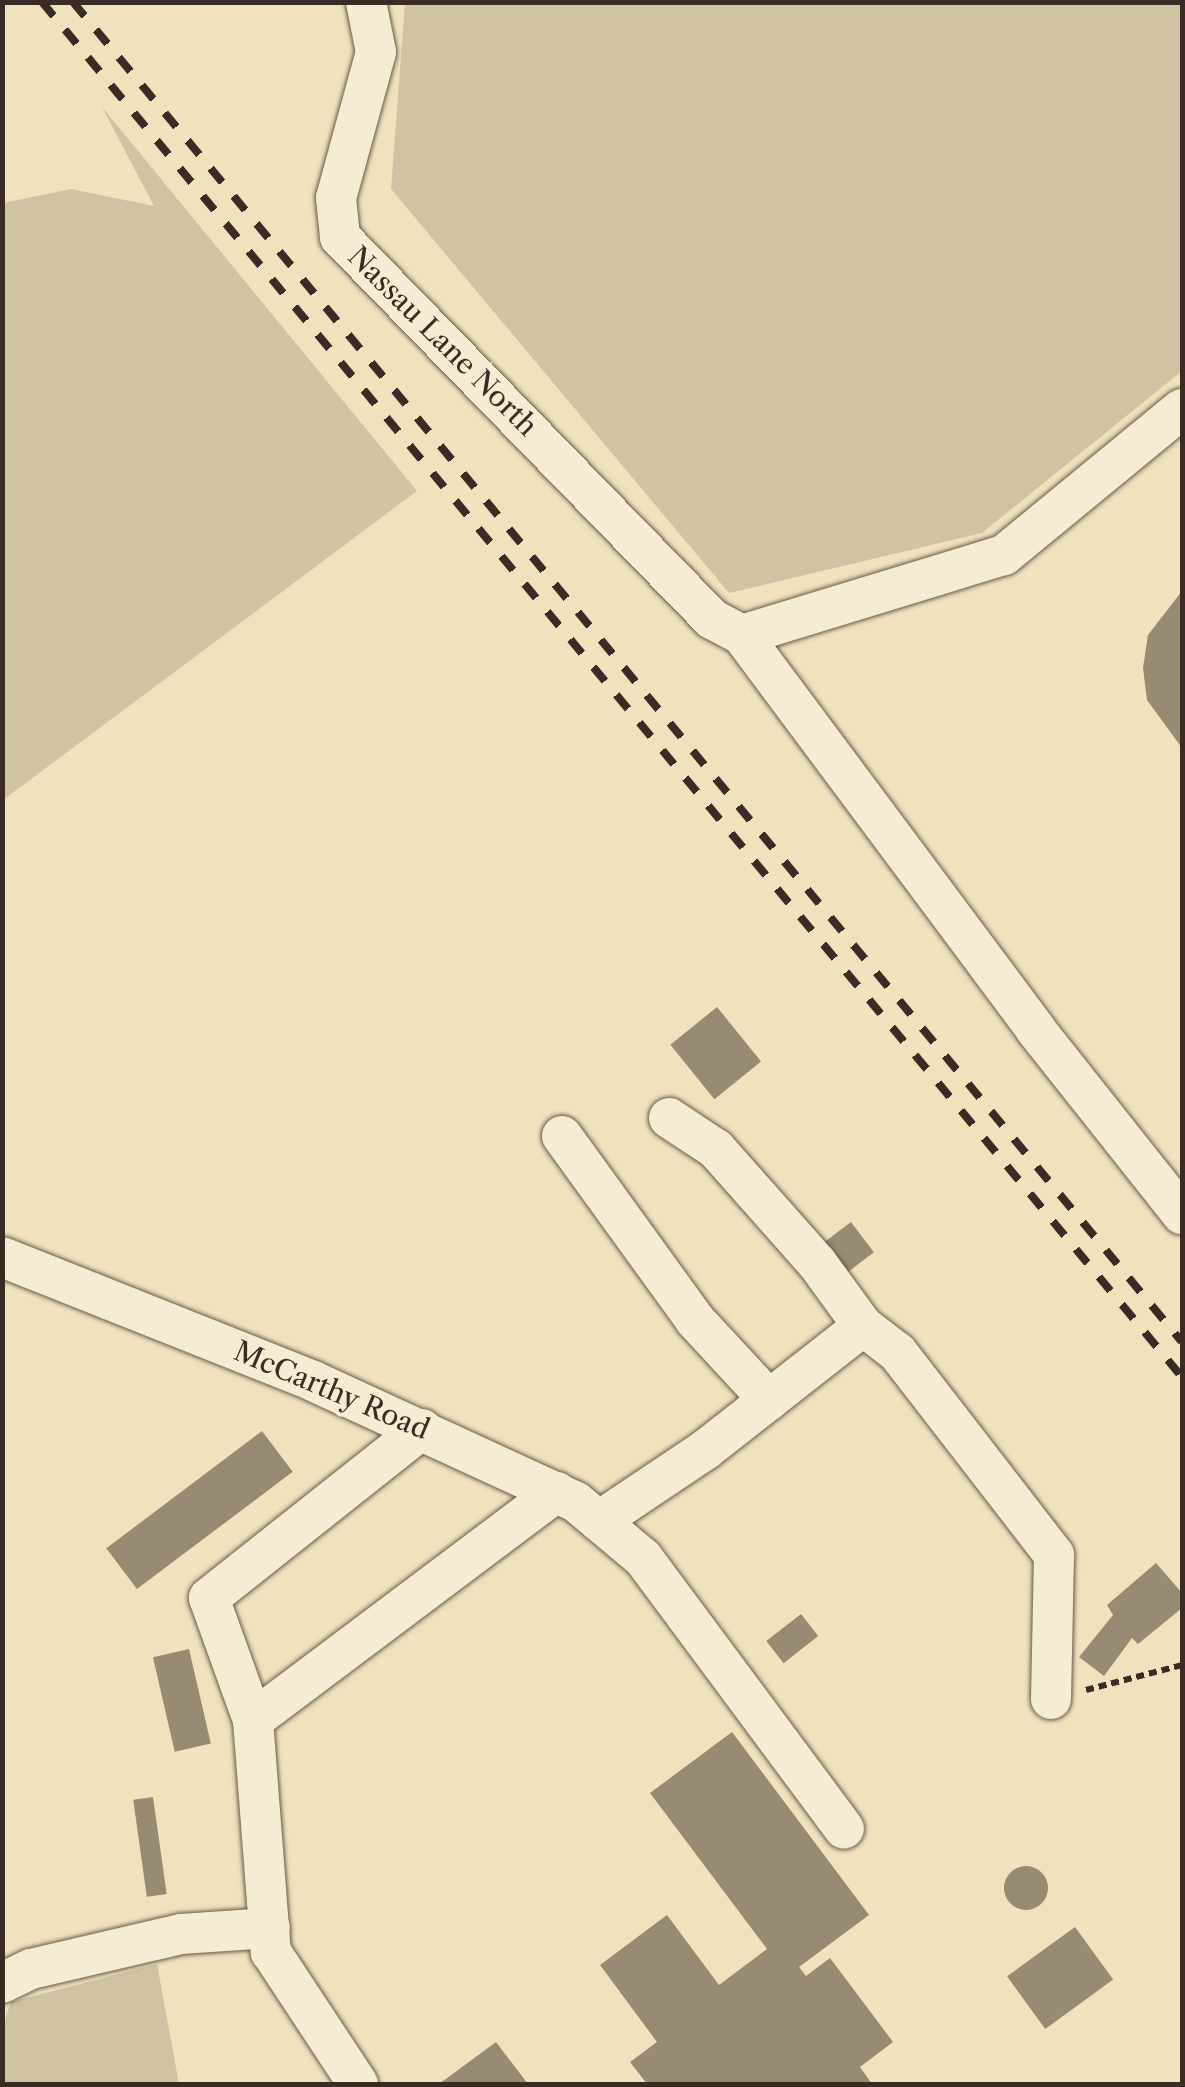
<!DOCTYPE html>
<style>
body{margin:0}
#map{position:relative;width:1185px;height:2087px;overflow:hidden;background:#efe2bd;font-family:"Libre Caslon Text",serif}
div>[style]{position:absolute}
.green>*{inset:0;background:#d0c3a3}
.building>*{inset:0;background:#988b74;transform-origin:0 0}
.round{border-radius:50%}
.path>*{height:6px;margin-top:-3px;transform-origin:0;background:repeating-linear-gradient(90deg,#392c25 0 8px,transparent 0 13px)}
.roads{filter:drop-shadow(0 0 2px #665a4b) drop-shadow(0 0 2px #665a4b)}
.minor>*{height:40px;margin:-20px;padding:0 20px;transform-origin:20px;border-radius:20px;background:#f5ecd4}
.rail>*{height:8px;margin-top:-4px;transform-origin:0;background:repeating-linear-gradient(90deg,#392c25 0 18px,transparent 0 36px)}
span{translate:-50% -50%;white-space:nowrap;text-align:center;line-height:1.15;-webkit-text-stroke:8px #f5ecd4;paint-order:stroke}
.street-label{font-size:28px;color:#392c25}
.frame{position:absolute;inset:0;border:5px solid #392c25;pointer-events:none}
</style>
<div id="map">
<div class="green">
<i style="clip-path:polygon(405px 3px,1182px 3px,1182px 371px,982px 533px,729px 593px,391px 189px)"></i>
<i style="clip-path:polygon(102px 107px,417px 491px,3px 800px,3px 203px,71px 189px,154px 206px)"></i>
<i style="clip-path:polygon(157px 1964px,179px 2084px,3px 2084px,3px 2025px,11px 2002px)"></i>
</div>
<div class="building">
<i style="clip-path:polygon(1182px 591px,1182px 748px,1147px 700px,1143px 668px,1148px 635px)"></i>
<i style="left:717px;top:1007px;width:70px;height:60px;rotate:51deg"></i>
<i style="left:851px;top:1222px;width:38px;height:39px;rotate:53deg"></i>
<i style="left:262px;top:1431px;width:51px;height:195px;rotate:53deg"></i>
<i style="clip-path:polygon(1156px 1563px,1182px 1593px,1182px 1608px,1138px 1644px,1132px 1638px,1104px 1676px,1079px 1657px,1113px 1615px,1107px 1605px)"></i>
<i style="left:801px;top:1614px;width:28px;height:44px;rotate:52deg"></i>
<i style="left:189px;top:1649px;width:97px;height:37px;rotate:77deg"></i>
<i style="clip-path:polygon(732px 1732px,869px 1915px,799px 1967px,806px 1976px,830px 1958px,893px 2042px,860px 2067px,872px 2084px,647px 2084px,630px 2062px,657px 2042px,600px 1965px,667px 1915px,719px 1985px,767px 1949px,650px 1793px)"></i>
<i style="left:153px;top:1797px;width:98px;height:20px;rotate:82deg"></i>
<i class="round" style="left:1004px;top:1866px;width:44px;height:44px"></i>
<i style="left:1075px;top:1927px;width:65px;height:84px;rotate:54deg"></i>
<i style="clip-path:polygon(496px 2042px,528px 2084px,439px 2084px)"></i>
</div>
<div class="path">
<i style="left:1086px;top:1690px;width:99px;rotate:-14.6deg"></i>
</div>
<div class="roads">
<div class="minor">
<i style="left:366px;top:2px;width:51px;rotate:78.7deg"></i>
<i style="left:376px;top:52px;width:151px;rotate:105.3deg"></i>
<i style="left:336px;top:198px;width:39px;rotate:84deg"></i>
<i style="left:340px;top:237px;width:533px;rotate:45.76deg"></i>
<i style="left:712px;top:619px;width:34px;rotate:28deg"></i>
<i style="left:742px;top:635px;width:492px;rotate:53.3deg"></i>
<i style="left:1036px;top:1030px;width:235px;rotate:51.6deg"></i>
<i style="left:742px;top:635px;width:274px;rotate:-17deg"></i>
<i style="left:1004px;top:555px;width:230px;rotate:-39.4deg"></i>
<i style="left:669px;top:1118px;width:56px;rotate:33.4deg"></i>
<i style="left:716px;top:1149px;width:152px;rotate:48.5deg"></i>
<i style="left:817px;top:1263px;width:78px;rotate:53.9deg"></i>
<i style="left:562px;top:1136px;width:227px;rotate:54.1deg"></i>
<i style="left:695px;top:1320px;width:109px;rotate:47.2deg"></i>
<i style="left:2px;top:1257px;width:335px;rotate:21.7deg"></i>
<i style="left:313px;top:1381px;width:289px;rotate:24.7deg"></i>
<i style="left:576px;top:1502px;width:87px;rotate:39.9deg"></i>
<i style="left:643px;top:1558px;width:337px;rotate:53.4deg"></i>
<i style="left:422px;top:1429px;width:272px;rotate:141.6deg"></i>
<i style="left:209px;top:1598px;width:130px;rotate:70.2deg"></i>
<i style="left:253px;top:1720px;width:380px;rotate:-36.9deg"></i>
<i style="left:599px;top:1521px;width:128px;rotate:-33.8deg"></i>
<i style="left:705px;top:1450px;width:201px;rotate:-38.1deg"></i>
<i style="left:863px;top:1326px;width:44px;rotate:37.6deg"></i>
<i style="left:898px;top:1353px;width:255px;rotate:52.3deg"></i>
<i style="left:1054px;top:1555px;width:144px;rotate:91.2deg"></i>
<i style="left:253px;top:1720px;width:233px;rotate:85.6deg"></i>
<i style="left:271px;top:1952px;width:158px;rotate:56.6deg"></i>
<i style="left:2px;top:1983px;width:32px;rotate:-26deg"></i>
<i style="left:31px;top:1969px;width:154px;rotate:-13.1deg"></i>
<i style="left:181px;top:1934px;width:89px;rotate:-3.9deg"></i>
</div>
</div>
<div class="rail">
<i style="left:42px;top:2px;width:1786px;rotate:50.34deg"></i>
<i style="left:73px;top:2px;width:1739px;rotate:50.39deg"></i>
</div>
<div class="street-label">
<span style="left:443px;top:341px;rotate:45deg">Nassau Lane North</span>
<span style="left:332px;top:1390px;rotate:23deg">McCarthy Road</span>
</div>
<div class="frame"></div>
</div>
